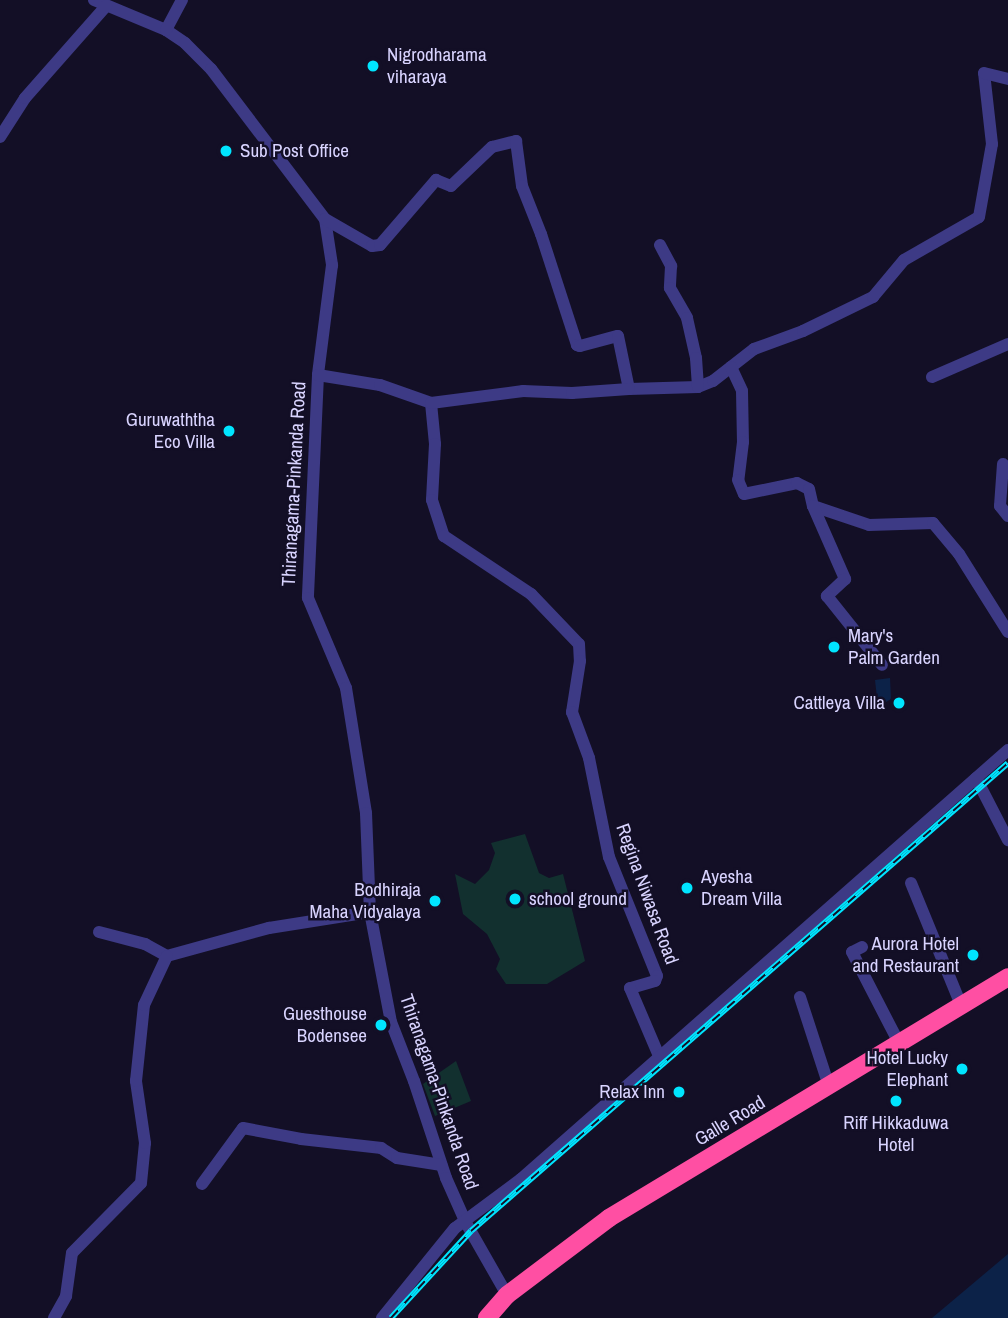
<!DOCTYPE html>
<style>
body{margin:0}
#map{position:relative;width:1008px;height:1318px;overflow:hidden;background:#130f26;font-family:"Archivo Narrow",sans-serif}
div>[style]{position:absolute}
.green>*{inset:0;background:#12302f}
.water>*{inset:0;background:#0c2248}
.minor>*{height:12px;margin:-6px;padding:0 6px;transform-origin:6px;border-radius:6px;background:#3d3a85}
.highway>*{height:18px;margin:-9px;padding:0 9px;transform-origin:9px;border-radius:9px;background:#ff4fa3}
.rail>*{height:6px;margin-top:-3px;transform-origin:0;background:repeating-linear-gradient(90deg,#130f26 0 10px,#00e5ff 0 20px);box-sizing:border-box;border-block:2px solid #00e5ff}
.dots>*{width:19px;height:19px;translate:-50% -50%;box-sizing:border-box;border:4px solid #130f26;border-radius:50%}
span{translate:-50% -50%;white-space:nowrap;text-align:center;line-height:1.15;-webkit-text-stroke:5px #130f26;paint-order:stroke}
.poi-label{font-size:19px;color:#d9d4ff}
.left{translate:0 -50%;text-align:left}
.right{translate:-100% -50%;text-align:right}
.street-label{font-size:19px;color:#d9d4ff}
</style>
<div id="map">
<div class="green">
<i style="clip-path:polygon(525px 834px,539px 873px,549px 878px,563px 874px,585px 961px,547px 984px,506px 984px,496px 969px,500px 959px,487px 934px,463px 914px,455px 874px,475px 884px,489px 870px,495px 853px,491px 843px)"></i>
<i style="clip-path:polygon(456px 1061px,471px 1101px,435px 1116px,423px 1084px)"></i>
</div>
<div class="water">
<i style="clip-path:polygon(890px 678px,891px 699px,878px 707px,875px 680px)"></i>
<i style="clip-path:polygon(1008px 1254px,1008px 1318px,932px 1318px)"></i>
</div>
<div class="minor">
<i style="left:94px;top:0;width:78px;rotate:22.6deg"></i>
<i style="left:166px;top:30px;width:23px;rotate:34deg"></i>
<i style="left:185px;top:43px;width:37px;rotate:45deg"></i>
<i style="left:211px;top:69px;width:188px;rotate:52.8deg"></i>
<i style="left:325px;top:219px;width:47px;rotate:81.3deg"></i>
<i style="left:332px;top:265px;width:111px;rotate:97.3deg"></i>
<i style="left:318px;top:375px;width:223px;rotate:92.6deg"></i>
<i style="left:308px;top:598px;width:98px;rotate:67.1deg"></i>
<i style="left:346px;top:688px;width:127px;rotate:80.9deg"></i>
<i style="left:366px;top:813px;width:99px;rotate:87.7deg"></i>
<i style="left:370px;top:912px;width:112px;rotate:79.2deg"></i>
<i style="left:391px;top:1022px;width:63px;rotate:68.7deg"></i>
<i style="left:414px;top:1081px;width:102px;rotate:71.7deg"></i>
<i style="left:446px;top:1178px;width:49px;rotate:66deg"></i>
<i style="left:466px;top:1223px;width:83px;rotate:60.3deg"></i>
<i style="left:166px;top:30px;width:34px;rotate:-62deg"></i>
<i style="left:0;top:137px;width:46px;rotate:-57.3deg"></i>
<i style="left:25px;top:98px;width:123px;rotate:-48.6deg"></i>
<i style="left:325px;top:219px;width:54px;rotate:29.9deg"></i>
<i style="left:372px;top:246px;width:8px;rotate:-7deg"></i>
<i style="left:380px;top:245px;width:86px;rotate:-49.3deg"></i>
<i style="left:436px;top:180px;width:16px;rotate:22deg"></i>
<i style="left:451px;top:186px;width:57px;rotate:-43.6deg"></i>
<i style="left:492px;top:147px;width:25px;rotate:-14deg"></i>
<i style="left:516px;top:141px;width:45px;rotate:82.4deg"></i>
<i style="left:522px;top:186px;width:52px;rotate:68.4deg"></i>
<i style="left:541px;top:234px;width:117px;rotate:72deg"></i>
<i style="left:577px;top:345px;width:3px;rotate:18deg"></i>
<i style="left:580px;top:346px;width:39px;rotate:-15deg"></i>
<i style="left:618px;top:336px;width:54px;rotate:78.3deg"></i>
<i style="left:629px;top:389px;width:69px;rotate:-1.7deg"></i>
<i style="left:698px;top:387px;width:16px;rotate:-22deg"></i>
<i style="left:713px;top:381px;width:52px;rotate:-38deg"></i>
<i style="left:754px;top:349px;width:52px;rotate:-20.2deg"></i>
<i style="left:803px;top:331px;width:78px;rotate:-25.9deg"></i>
<i style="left:873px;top:297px;width:48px;rotate:-50deg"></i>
<i style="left:904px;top:260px;width:86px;rotate:-29.8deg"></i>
<i style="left:979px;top:217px;width:74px;rotate:-79.9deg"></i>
<i style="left:992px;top:144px;width:71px;rotate:-96.4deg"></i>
<i style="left:984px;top:73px;width:25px;rotate:14deg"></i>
<i style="left:660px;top:245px;width:24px;rotate:62deg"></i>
<i style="left:671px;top:266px;width:22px;rotate:93deg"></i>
<i style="left:670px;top:288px;width:34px;rotate:60deg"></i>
<i style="left:687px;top:318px;width:41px;rotate:77.3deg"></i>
<i style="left:696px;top:358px;width:29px;rotate:86deg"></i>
<i style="left:731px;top:367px;width:26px;rotate:65deg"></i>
<i style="left:742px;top:391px;width:51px;rotate:88.9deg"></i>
<i style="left:743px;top:442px;width:38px;rotate:97deg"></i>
<i style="left:738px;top:480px;width:15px;rotate:67deg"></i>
<i style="left:744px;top:494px;width:54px;rotate:-11.7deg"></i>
<i style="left:797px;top:483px;width:13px;rotate:27deg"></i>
<i style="left:809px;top:489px;width:17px;rotate:77deg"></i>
<i style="left:813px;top:506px;width:59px;rotate:18.7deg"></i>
<i style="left:869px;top:525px;width:64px;rotate:-1.8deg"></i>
<i style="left:933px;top:523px;width:40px;rotate:50deg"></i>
<i style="left:959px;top:554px;width:92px;rotate:57.9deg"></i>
<i style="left:318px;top:375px;width:63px;rotate:9.2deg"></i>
<i style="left:380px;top:385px;width:54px;rotate:19.4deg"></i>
<i style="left:431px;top:403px;width:41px;rotate:84.4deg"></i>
<i style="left:435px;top:444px;width:56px;rotate:93.1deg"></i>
<i style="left:432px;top:500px;width:38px;rotate:72deg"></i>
<i style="left:444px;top:536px;width:105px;rotate:33.7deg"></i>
<i style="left:531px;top:594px;width:69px;rotate:46.2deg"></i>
<i style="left:579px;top:644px;width:17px;rotate:87deg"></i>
<i style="left:580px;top:661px;width:52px;rotate:98.9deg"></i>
<i style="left:572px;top:712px;width:49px;rotate:69.7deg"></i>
<i style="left:589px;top:758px;width:101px;rotate:78.6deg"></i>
<i style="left:609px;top:857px;width:128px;rotate:68deg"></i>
<i style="left:657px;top:976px;width:5px;rotate:112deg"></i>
<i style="left:655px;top:981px;width:26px;rotate:164deg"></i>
<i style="left:630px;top:988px;width:74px;rotate:66.9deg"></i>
<i style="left:932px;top:377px;width:83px;rotate:-23.5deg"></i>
<i style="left:431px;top:403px;width:93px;rotate:-7.4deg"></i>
<i style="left:523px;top:391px;width:49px;rotate:2.3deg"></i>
<i style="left:572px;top:393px;width:57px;rotate:-4deg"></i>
<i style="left:1003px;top:464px;width:42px;rotate:94.1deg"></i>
<i style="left:1000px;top:506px;width:13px;rotate:51deg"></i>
<i style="left:813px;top:506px;width:80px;rotate:66.3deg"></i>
<i style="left:845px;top:579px;width:25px;rotate:137deg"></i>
<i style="left:827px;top:596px;width:88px;rotate:51.4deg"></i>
<i style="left:976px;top:778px;width:70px;rotate:62.7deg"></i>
<i style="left:911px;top:883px;width:132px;rotate:67.7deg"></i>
<i style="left:99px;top:932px;width:48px;rotate:14.6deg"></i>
<i style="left:145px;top:944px;width:25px;rotate:29deg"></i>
<i style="left:167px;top:956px;width:106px;rotate:-15.4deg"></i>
<i style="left:269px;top:928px;width:102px;rotate:-9deg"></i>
<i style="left:862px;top:947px;width:11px;rotate:153deg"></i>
<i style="left:852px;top:952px;width:100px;rotate:62.7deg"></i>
<i style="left:800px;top:997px;width:94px;rotate:72deg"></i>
<i style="left:202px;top:1184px;width:69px;rotate:-53.8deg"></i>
<i style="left:243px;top:1128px;width:59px;rotate:10.7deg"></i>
<i style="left:301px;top:1139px;width:81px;rotate:6.4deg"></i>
<i style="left:381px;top:1148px;width:19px;rotate:32deg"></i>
<i style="left:397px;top:1158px;width:45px;rotate:9deg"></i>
<i style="left:54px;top:1318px;width:25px;rotate:-61deg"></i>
<i style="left:66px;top:1296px;width:43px;rotate:-82.1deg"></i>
<i style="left:72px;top:1253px;width:98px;rotate:-45.4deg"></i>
<i style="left:141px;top:1183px;width:40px;rotate:-84.3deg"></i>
<i style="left:145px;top:1143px;width:63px;rotate:-98.3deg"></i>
<i style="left:136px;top:1081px;width:76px;rotate:-84deg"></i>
<i style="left:144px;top:1005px;width:54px;rotate:-64.9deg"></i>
<i style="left:382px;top:1318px;width:116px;rotate:-51deg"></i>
<i style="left:455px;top:1228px;width:82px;rotate:-36.6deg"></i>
<i style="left:521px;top:1179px;width:649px;rotate:-41.38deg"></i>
</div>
<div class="highway">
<i style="left:487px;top:1318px;width:30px;rotate:-49deg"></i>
<i style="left:507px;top:1295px;width:128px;rotate:-37deg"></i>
<i style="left:609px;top:1218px;width:466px;rotate:-31.1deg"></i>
</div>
<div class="rail">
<i style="left:391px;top:1318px;width:118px;rotate:-47.4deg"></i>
<i style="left:471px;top:1231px;width:712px;rotate:-41.07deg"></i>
</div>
<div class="dots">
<i style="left:373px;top:66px;background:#00e5ff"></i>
<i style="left:226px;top:151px;background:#00e5ff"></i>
<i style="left:229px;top:431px;background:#00e5ff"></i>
<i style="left:834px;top:647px;background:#00e5ff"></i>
<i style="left:899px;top:703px;background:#00e5ff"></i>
<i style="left:687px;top:888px;background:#00e5ff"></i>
<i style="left:515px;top:899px;background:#00e5ff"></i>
<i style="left:435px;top:901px;background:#00e5ff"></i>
<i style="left:973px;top:955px;background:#00e5ff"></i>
<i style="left:381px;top:1025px;background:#00e5ff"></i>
<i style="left:962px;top:1069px;background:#00e5ff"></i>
<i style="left:679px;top:1092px;background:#00e5ff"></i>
<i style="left:896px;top:1101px;background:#00e5ff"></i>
</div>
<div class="poi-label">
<span class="left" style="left:387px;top:66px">Nigrodharama<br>viharaya</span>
<span class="left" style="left:240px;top:151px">Sub Post Office</span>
<span class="right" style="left:215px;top:431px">Guruwaththa<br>Eco Villa</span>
<span class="left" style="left:848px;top:647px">Mary's<br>Palm Garden</span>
<span class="right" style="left:885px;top:703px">Cattleya Villa</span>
<span class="left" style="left:701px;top:888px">Ayesha<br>Dream Villa</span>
<span class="right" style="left:421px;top:901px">Bodhiraja<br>Maha Vidyalaya</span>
<span class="left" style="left:529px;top:899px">school ground</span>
<span class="right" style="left:959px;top:955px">Aurora Hotel<br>and Restaurant</span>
<span class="right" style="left:367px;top:1025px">Guesthouse<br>Bodensee</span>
<span class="right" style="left:948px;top:1069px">Hotel Lucky<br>Elephant</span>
<span class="right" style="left:665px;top:1092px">Relax Inn</span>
<span style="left:896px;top:1134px">Riff Hikkaduwa<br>Hotel</span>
</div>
<div class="street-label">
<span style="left:294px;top:484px;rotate:-87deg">Thiranagama-Pinkanda Road</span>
<span style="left:647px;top:894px;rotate:70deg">Regina Niwasa Road</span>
<span style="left:439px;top:1092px;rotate:71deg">Thiranagama-Pinkanda Road</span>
<span style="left:730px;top:1121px;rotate:-31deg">Galle Road</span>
</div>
</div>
